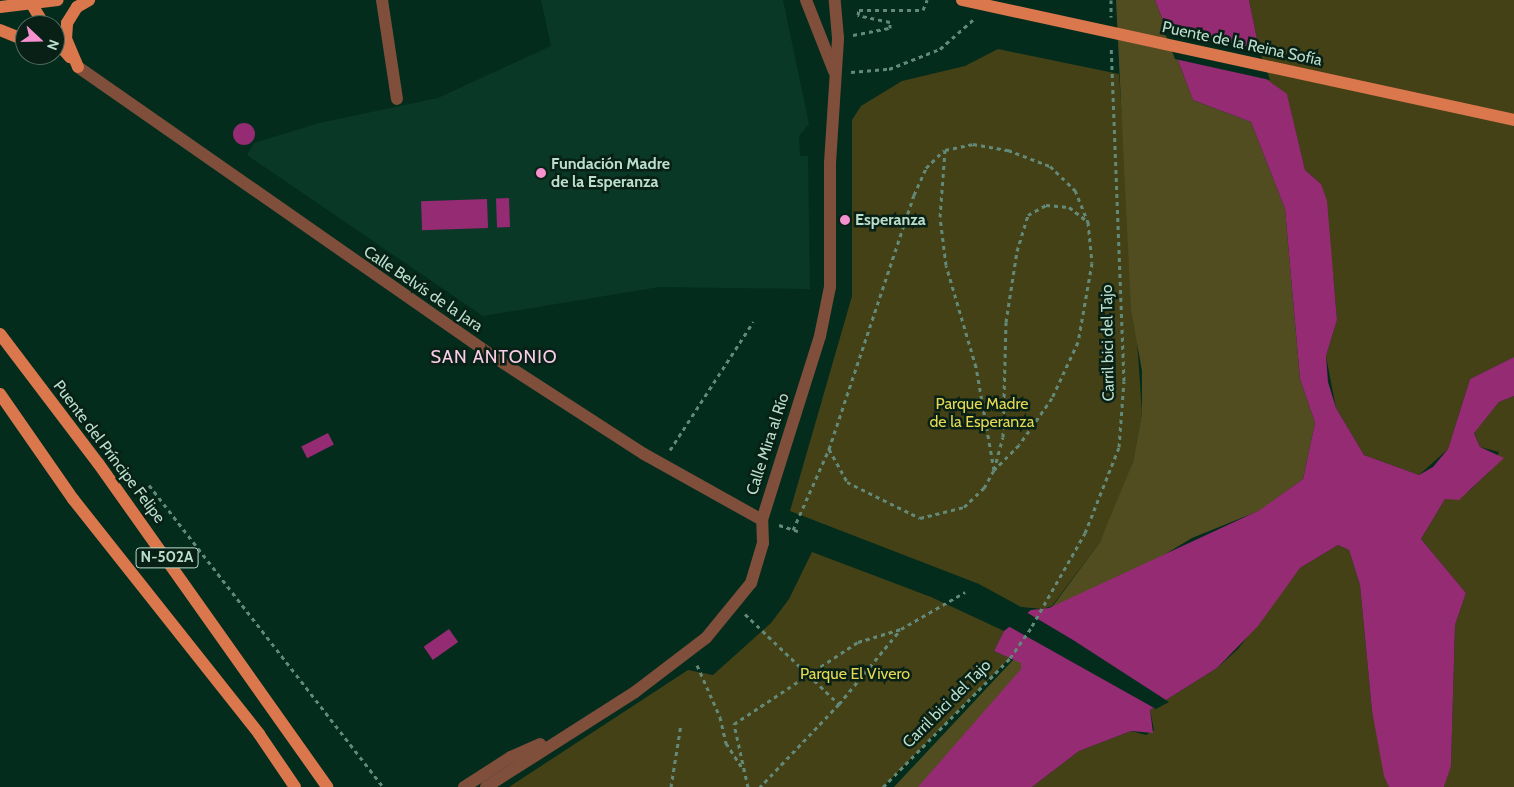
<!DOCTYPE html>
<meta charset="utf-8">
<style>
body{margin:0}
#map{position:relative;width:1514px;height:787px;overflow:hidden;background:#032c1d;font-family:Cabin,sans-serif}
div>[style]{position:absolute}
.built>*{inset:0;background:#093827}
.green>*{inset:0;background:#454117}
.forest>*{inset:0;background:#524d21}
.water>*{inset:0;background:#942b73;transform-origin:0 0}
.round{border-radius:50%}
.pier>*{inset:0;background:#032c1d}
.path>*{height:3px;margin-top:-1.5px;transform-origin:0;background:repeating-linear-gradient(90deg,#638979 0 4px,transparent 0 8px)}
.minor>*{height:12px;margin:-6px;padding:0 6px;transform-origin:6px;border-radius:6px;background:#7f4f3b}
.major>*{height:12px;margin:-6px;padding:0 6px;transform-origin:6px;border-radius:6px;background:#da774c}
.dots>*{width:14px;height:14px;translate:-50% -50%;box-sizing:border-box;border:2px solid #082016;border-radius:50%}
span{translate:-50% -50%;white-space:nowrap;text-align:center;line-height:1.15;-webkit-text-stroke:5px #082016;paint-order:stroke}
.shield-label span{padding:1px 4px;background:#082016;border:1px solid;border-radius:4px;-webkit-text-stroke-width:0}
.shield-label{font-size:15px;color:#bbdecc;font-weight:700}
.street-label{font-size:16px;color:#bbdecc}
.poi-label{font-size:16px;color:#bbdecc;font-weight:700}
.left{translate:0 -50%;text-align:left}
.park-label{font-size:16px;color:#e6d852}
.neighbourhood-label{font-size:18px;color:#facde7;letter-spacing:1px}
.north{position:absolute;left:15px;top:15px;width:50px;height:50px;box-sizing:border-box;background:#082016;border:1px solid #506c5f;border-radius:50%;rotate:111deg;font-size:14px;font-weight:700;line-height:20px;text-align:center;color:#bbdecc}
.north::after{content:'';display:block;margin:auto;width:18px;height:22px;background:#f690cf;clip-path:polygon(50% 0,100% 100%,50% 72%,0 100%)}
</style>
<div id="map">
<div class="built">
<i style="clip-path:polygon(541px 0,783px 0,809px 124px,799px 136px,800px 156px,808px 156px,810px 289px,659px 287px,483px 316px,247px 155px,254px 143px,319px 123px,438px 98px,551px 46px)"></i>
</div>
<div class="green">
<i style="clip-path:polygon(1249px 0,1514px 0,1514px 357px,1470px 379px,1448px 449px,1419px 475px,1364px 455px,1336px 408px,1326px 356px,1337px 320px,1334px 284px,1321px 184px,1305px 170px,1287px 95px,1265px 78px)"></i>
<i style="clip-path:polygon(998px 49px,1119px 74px,1142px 413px,1133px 462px,1118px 506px,1100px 542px,1052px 606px,1043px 609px,1021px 607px,979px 584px,790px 511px,852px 296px,852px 120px,861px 106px,902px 81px,965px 66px)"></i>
<i style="clip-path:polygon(1514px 396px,1514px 787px,1444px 787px,1451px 765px,1455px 625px,1466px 593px,1421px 539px,1445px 499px,1468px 492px,1490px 471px,1499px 452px,1480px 447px,1474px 432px,1499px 402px)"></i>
<i style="clip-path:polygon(1338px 545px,1349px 550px,1360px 585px,1372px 711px,1389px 787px,1032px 787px,1079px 751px,1131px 731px,1146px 735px,1154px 730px,1150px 710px,1217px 668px,1238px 649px,1300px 568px)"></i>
<i style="clip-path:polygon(812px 552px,931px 597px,1004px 631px,994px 651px,1010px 658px,883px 787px,509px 787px,688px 670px,713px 675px,771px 623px,789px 599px)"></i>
</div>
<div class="forest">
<i style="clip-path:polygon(1116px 0,1155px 0,1193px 100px,1251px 122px,1285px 209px,1300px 379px,1315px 423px,1303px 479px,1261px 510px,1192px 538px,1132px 574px,973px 787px,894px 787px,1013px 660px,1100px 542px,1133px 462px,1142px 413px,1142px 371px,1131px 309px)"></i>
</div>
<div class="water">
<i style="clip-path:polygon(1155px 0,1249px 0,1265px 78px,1287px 94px,1305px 170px,1321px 184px,1327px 201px,1337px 320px,1326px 356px,1328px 382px,1336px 408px,1364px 455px,1419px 475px,1433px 467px,1448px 449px,1470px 379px,1514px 357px,1514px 396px,1499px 402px,1474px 433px,1480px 447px,1504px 458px,1459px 500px,1445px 499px,1421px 539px,1466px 593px,1455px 625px,1451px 766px,1444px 787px,1389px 787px,1384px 776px,1372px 711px,1360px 585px,1349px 550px,1338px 545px,1300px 568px,1258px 626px,1217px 668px,1150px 710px,1153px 733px,1131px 731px,1079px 751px,1032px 787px,918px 787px,1021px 669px,1021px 663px,994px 651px,1004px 631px,1031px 610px,1049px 608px,1260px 510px,1303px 479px,1315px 423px,1300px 379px,1285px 209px,1251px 122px,1193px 100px)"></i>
<i class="round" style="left:233px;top:123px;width:22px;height:22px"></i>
<i style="left:509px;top:198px;width:29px;height:13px;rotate:88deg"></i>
<i style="left:487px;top:199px;width:29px;height:66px;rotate:88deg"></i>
<i style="left:328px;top:433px;width:13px;height:30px;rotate:63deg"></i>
<i style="left:449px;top:629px;width:16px;height:31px;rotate:55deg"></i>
</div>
<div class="pier">
<i style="clip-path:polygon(1163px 28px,1259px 49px,1270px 80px,1175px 59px)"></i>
<i style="clip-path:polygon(1026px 612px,1073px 640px,1169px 702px,1156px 709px,1008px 626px)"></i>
</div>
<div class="path">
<i style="left:1111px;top:0;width:17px;rotate:90deg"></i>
<i style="left:853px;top:35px;width:38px;rotate:-11deg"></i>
<i style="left:890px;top:28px;width:6px;rotate:-90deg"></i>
<i style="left:890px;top:22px;width:33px;rotate:-168deg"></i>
<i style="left:858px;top:15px;width:5px;rotate:-79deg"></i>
<i style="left:859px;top:10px;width:64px"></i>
<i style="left:923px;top:10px;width:11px;rotate:-68deg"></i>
<i style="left:851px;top:72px;width:38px;rotate:-5deg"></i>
<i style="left:889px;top:69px;width:55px;rotate:-21.4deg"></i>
<i style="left:940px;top:49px;width:45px;rotate:-41.4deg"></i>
<i style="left:1046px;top:205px;width:23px;rotate:5deg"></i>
<i style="left:1069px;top:207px;width:24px;rotate:38deg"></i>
<i style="left:1088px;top:222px;width:41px;rotate:84.4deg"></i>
<i style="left:1092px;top:263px;width:80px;rotate:100deg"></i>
<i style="left:1078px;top:342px;width:62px;rotate:114.9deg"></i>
<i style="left:1052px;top:398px;width:57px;rotate:125.1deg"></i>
<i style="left:1019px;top:445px;width:35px;rotate:135deg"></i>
<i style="left:994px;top:470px;width:34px;rotate:-75deg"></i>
<i style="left:1003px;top:437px;width:115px;rotate:-88.5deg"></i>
<i style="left:1006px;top:322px;width:72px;rotate:-81.2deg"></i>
<i style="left:1017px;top:251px;width:38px;rotate:-73deg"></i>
<i style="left:1028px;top:215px;width:21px;rotate:-29deg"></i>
<i style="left:829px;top:449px;width:38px;rotate:61deg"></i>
<i style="left:847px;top:482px;width:81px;rotate:26.3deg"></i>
<i style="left:920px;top:518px;width:45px;rotate:-14deg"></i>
<i style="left:964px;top:507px;width:28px;rotate:-44deg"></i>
<i style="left:984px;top:488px;width:21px;rotate:-61deg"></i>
<i style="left:994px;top:470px;width:105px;rotate:-99.9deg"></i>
<i style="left:976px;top:367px;width:106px;rotate:-106.4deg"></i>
<i style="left:946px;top:265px;width:48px;rotate:-97.1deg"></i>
<i style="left:940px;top:217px;width:67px;rotate:-85.7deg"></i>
<i style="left:945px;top:150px;width:29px;rotate:-12deg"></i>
<i style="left:973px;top:144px;width:36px;rotate:10deg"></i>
<i style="left:1008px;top:150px;width:45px;rotate:20.9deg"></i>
<i style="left:1050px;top:166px;width:35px;rotate:44deg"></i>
<i style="left:1075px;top:190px;width:35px;rotate:68deg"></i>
<i style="left:670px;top:450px;width:153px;rotate:-57deg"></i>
<i style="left:149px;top:485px;width:382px;rotate:52.2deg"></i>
<i style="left:779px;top:525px;width:20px;rotate:18deg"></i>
<i style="left:793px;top:530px;width:89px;rotate:-66deg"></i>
<i style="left:829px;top:449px;width:268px;rotate:-71.5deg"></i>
<i style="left:914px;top:195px;width:30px;rotate:-66deg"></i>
<i style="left:926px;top:168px;width:25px;rotate:-45deg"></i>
<i style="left:745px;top:614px;width:130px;rotate:43.8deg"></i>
<i style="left:839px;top:704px;width:115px;rotate:133.6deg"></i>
<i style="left:697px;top:665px;width:57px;rotate:66.1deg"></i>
<i style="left:720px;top:717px;width:27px;rotate:77deg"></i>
<i style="left:726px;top:743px;width:33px;rotate:57deg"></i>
<i style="left:839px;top:704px;width:96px;rotate:-50.5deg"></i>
<i style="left:671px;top:787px;width:64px;rotate:-81deg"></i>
<i style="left:748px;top:787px;width:65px;rotate:-102.5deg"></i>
<i style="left:734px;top:724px;width:149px;rotate:-33.5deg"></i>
<i style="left:858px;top:642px;width:45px;rotate:-16.8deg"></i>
<i style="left:901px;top:629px;width:74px;rotate:-30deg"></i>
<i style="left:883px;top:787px;width:181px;rotate:-45.4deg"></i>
<i style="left:1010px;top:658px;width:39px;rotate:-55deg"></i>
<i style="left:1032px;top:626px;width:107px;rotate:-60.3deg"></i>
<i style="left:1085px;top:533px;width:92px;rotate:-68.4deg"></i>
<i style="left:1119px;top:447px;width:66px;rotate:-85.7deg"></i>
<i style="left:1124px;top:381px;width:333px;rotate:-92.2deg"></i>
</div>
<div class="minor">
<i style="left:382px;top:0;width:100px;rotate:81.4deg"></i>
<i style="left:806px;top:0;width:76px;rotate:68.5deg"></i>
<i style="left:78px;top:67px;width:507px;rotate:34.88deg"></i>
<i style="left:494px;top:357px;width:179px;rotate:32.9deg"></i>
<i style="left:644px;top:454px;width:135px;rotate:29.2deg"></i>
<i style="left:464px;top:787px;width:56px;rotate:-32.6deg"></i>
<i style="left:511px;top:757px;width:32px;rotate:-24deg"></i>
<i style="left:486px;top:787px;width:177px;rotate:-32.5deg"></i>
<i style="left:635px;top:692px;width:89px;rotate:-37.3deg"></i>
<i style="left:706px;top:638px;width:71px;rotate:-50.7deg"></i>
<i style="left:751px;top:583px;width:42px;rotate:-73.3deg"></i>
<i style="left:763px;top:543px;width:23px;rotate:-92deg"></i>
<i style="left:762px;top:520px;width:193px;rotate:-72.5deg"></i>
<i style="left:820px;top:336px;width:50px;rotate:-78.5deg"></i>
<i style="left:830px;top:287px;width:124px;rotate:-90deg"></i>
<i style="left:830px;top:163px;width:125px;rotate:-86.3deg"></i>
<i style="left:838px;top:38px;width:38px;rotate:-95deg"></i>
</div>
<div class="major">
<i style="left:962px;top:0;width:565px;rotate:12.26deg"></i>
<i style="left:31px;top:3px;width:26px;rotate:59deg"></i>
<i style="left:0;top:7px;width:58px;rotate:-6.9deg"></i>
<i style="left:0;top:30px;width:27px;rotate:22deg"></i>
<i style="left:55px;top:40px;width:23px;rotate:49deg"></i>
<i style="left:78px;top:67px;width:30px;rotate:-113deg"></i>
<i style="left:66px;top:39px;width:16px;rotate:-86deg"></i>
<i style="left:67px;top:23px;width:19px;rotate:-58deg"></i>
<i style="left:77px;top:7px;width:14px;rotate:-30deg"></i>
<i style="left:0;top:334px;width:162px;rotate:52.8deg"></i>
<i style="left:98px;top:463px;width:397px;rotate:54.7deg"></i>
<i style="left:0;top:394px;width:128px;rotate:55.2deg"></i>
<i style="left:73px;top:499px;width:300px;rotate:51.6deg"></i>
<i style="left:259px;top:734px;width:64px;rotate:55.8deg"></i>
</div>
<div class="dots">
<i style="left:541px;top:173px;background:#f690cf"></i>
<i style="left:845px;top:220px;background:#f690cf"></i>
</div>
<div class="shield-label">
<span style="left:167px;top:558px">N-502A</span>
</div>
<div class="street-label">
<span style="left:1242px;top:44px;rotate:12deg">Puente de la Reina Sofía</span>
<span style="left:423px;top:289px;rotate:34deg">Calle Belvís de la Jara</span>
<span style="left:1108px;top:343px;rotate:-91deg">Carril bici del Tajo</span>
<span style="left:768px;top:444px;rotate:-72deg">Calle Mira al Río</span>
<span style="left:109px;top:452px;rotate:53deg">Puente del Príncipe Felipe</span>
<span style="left:947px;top:704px;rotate:-45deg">Carril bici del Tajo</span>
</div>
<div class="poi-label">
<span class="left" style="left:551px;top:173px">Fundación Madre<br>de la Esperanza</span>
<span class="left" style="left:855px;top:220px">Esperanza</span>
</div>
<div class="park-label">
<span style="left:982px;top:413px">Parque Madre<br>de la Esperanza</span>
<span style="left:855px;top:674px">Parque El Vivero</span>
</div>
<div class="neighbourhood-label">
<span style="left:494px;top:357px">SAN ANTONIO</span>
</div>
<div class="north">N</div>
</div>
